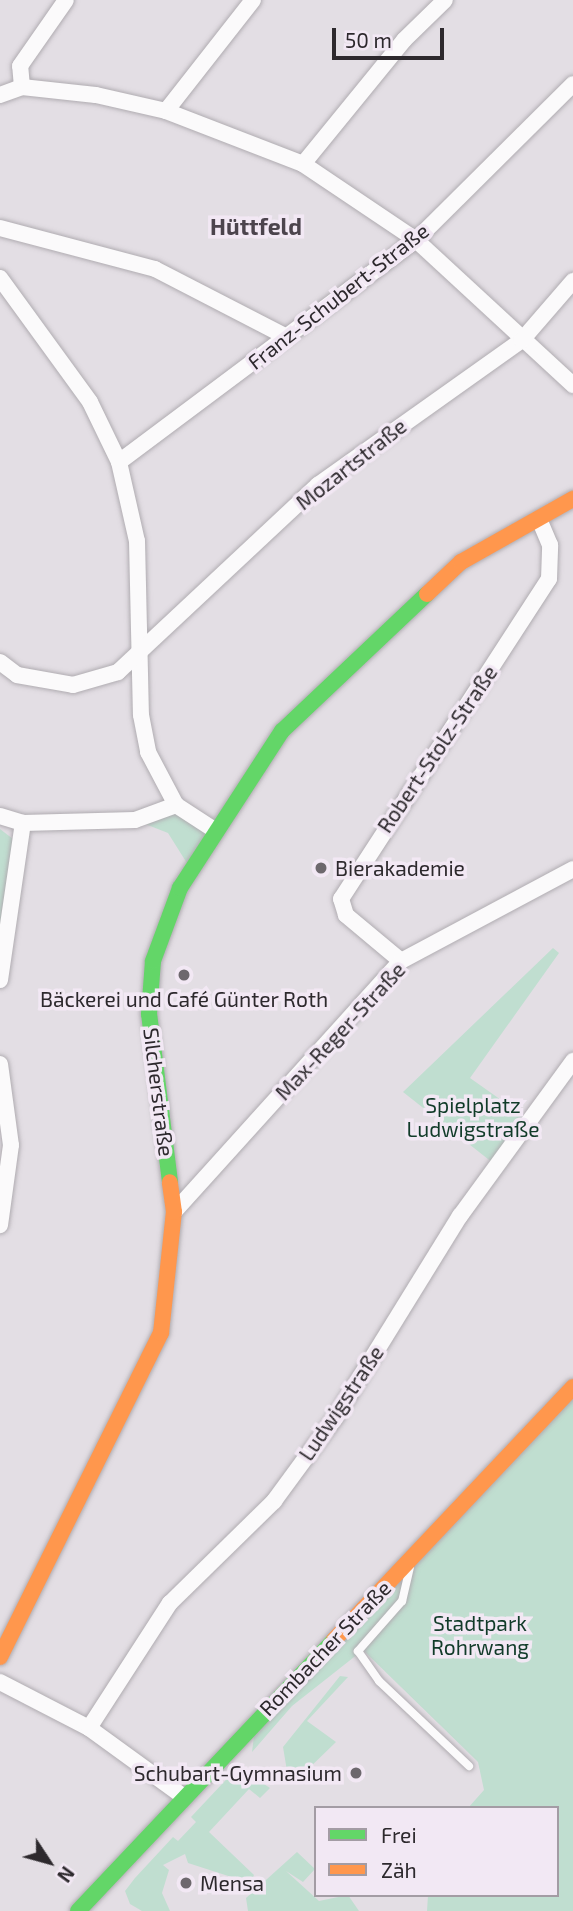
<!DOCTYPE html>
<meta charset="utf-8">
<style>
body{margin:0}
#map{position:relative;width:573px;height:1911px;overflow:hidden;background:#e3dee4;font-family:"Exo 2",sans-serif}
div>[style]{position:absolute}
.green>*{inset:0;background:#c0ded0}
.roads{filter:drop-shadow(0 0 2px #b0acb1) drop-shadow(0 0 2px #b0acb1)}
.lane>*{height:8px;margin:-4px;padding:0 4px;transform-origin:4px;border-radius:4px;background:#fbfafb}
.street>*{height:16px;margin:-8px;padding:0 8px;transform-origin:8px;border-radius:8px;background:#fbfafb}
.fast>*{height:16px;margin:-8px;padding:0 8px;transform-origin:8px;border-radius:8px;background:#63d668}
.slow>*{height:16px;margin:-8px;padding:0 8px;transform-origin:8px;border-radius:8px;background:#ff974d}
.dots>*{width:19px;height:19px;translate:-50% -50%;box-sizing:border-box;border:4px solid #f2e8f4;border-radius:50%}
span{translate:-50% -50%;white-space:nowrap;text-align:center;line-height:1.15;-webkit-text-stroke:7px #f2e8f4;paint-order:stroke}
.street-label{font-size:21px;color:#2d292d}
.poi-label{font-size:21px;color:#2d292d}
.left{translate:0 -50%;text-align:left}
.right{translate:-100% -50%;text-align:right}
.park-label{font-size:21px;color:#113b29}
.neighbourhood-label{font-size:23px;color:#4c444d;font-weight:700}
.legend{position:absolute;left:314px;top:1806px;width:245px;height:91px;box-sizing:border-box;background:#f2e8f4;border:2px solid #a39ca4;margin:0;padding:9px 12px;list-style:none;font-size:21px;color:#2d292d}
.legend li{display:flex;align-items:center;gap:14px;height:35px}
.legend b{width:35px;border:2px solid #a39ca4}
.north{position:absolute;left:14px;top:1827px;width:70px;height:70px;-webkit-text-stroke:5px #f2e8f4;paint-order:stroke;rotate:126deg;font-size:19px;font-weight:700;line-height:28px;text-align:center;color:#2d292d}
.north::after{content:'';display:block;margin:auto;width:24px;height:32px;background:#2d292d;clip-path:polygon(50% 0,100% 100%,50% 72%,0 100%)}
.scale{position:absolute;left:332px;top:28px;width:112px;height:32px;box-sizing:border-box;border:4px solid #2d292d;border-top:0;padding-left:9px;font-size:21px;line-height:24px;white-space:nowrap;color:#2d292d;-webkit-text-stroke:5px #f2e8f4;paint-order:stroke}
</style>
<div id="map">
<div class="green">
<i style="clip-path:polygon(176px 809px,208px 829px,190px 868px,168px 833px,135px 820px)"></i>
<i style="clip-path:polygon(0 829px,13px 839px,0 961px)"></i>
<i style="clip-path:polygon(553px 948px,559px 953px,470px 1078px,525px 1117px,493px 1163px,403px 1092px)"></i>
<i style="clip-path:polygon(573px 1397px,573px 1911px,427px 1911px,428px 1895px,557px 1895px,557px 1808px,468px 1808px,484px 1790px,478px 1762px,363px 1650px,292px 1706px,252px 1752px,254px 1736px)"></i>
<i style="clip-path:polygon(340px 1676px,348px 1677px,307px 1721px,336px 1742px,302px 1775px,287px 1771px,283px 1747px)"></i>
<i style="clip-path:polygon(238px 1767px,270px 1788px,260px 1798px,249px 1789px,209px 1832px,254px 1875px,250px 1883px,188px 1863px,185px 1854px,163px 1865px,169px 1870px,162px 1893px,170px 1911px,142px 1911px,130px 1904px,125px 1891px,135px 1878px,173px 1837px,178px 1841px,196px 1822px,191px 1817px)"></i>
<i style="clip-path:polygon(297px 1852px,315px 1869px,303px 1882px,286px 1871px,319px 1901px,348px 1895px,359px 1911px,248px 1911px,246px 1898px)"></i>
</div>
<div class="roads">
<div class="lane">
<i style="left:410px;top:1567px;width:35px;rotate:103deg"></i>
<i style="left:402px;top:1601px;width:67px;rotate:131.3deg"></i>
<i style="left:358px;top:1651px;width:37px;rotate:55deg"></i>
<i style="left:379px;top:1681px;width:124px;rotate:43.4deg"></i>
</div>
<div class="street">
<i style="left:22px;top:87px;width:21px;rotate:-95deg"></i>
<i style="left:20px;top:66px;width:80px;rotate:-55.1deg"></i>
<i style="left:0;top:95px;width:23px;rotate:-20deg"></i>
<i style="left:22px;top:87px;width:74px;rotate:6.2deg"></i>
<i style="left:96px;top:95px;width:72px;rotate:12.9deg"></i>
<i style="left:166px;top:111px;width:147px;rotate:21.1deg"></i>
<i style="left:303px;top:164px;width:136px;rotate:33.9deg"></i>
<i style="left:416px;top:240px;width:214px;rotate:42.7deg"></i>
<i style="left:166px;top:111px;width:141px;rotate:-51.9deg"></i>
<i style="left:303px;top:164px;width:160px;rotate:-50.8deg"></i>
<i style="left:404px;top:40px;width:57px;rotate:-44.3deg"></i>
<i style="left:0;top:228px;width:160px;rotate:14.8deg"></i>
<i style="left:155px;top:269px;width:148px;rotate:27.3deg"></i>
<i style="left:0;top:278px;width:153px;rotate:54deg"></i>
<i style="left:90px;top:402px;width:67px;rotate:64.2deg"></i>
<i style="left:119px;top:462px;width:81px;rotate:77.2deg"></i>
<i style="left:137px;top:541px;width:174px;rotate:88.7deg"></i>
<i style="left:141px;top:715px;width:38px;rotate:79deg"></i>
<i style="left:148px;top:752px;width:60px;rotate:62.2deg"></i>
<i style="left:119px;top:462px;width:371px;rotate:-36.8deg"></i>
<i style="left:416px;top:240px;width:221px;rotate:-44.8deg"></i>
<i style="left:0;top:662px;width:21px;rotate:37deg"></i>
<i style="left:17px;top:675px;width:57px;rotate:10.1deg"></i>
<i style="left:73px;top:685px;width:47px;rotate:-16.1deg"></i>
<i style="left:118px;top:672px;width:274px;rotate:-43.1deg"></i>
<i style="left:318px;top:485px;width:250px;rotate:-35.4deg"></i>
<i style="left:522px;top:340px;width:78px;rotate:-49.2deg"></i>
<i style="left:0;top:816px;width:24px;rotate:17deg"></i>
<i style="left:23px;top:823px;width:112px;rotate:-1.5deg"></i>
<i style="left:135px;top:820px;width:44px;rotate:-20.1deg"></i>
<i style="left:176px;top:805px;width:44px;rotate:33deg"></i>
<i style="left:401px;top:961px;width:72px;rotate:-140.1deg"></i>
<i style="left:346px;top:915px;width:17px;rotate:-107deg"></i>
<i style="left:341px;top:899px;width:382px;rotate:-57deg"></i>
<i style="left:549px;top:579px;width:34px;rotate:-88deg"></i>
<i style="left:550px;top:545px;width:28px;rotate:-113deg"></i>
<i style="left:0;top:980px;width:159px;rotate:-81.7deg"></i>
<i style="left:0;top:1064px;width:82px;rotate:82.3deg"></i>
<i style="left:11px;top:1145px;width:81px;rotate:97.8deg"></i>
<i style="left:174px;top:1212px;width:338px;rotate:-47.9deg"></i>
<i style="left:401px;top:961px;width:195px;rotate:-28.1deg"></i>
<i style="left:0;top:1682px;width:100px;rotate:27.3deg"></i>
<i style="left:89px;top:1728px;width:117px;rotate:36deg"></i>
<i style="left:89px;top:1728px;width:149px;rotate:-57.1deg"></i>
<i style="left:170px;top:1603px;width:146px;rotate:-44.4deg"></i>
<i style="left:274px;top:1501px;width:103px;rotate:-53.7deg"></i>
<i style="left:335px;top:1418px;width:238px;rotate:-58.3deg"></i>
<i style="left:460px;top:1216px;width:192px;rotate:-53.9deg"></i>
</div>
<div class="fast">
<i style="left:170px;top:1182px;width:169px;rotate:-97.1deg"></i>
<i style="left:149px;top:1014px;width:53px;rotate:-85.7deg"></i>
<i style="left:153px;top:961px;width:78px;rotate:-69.7deg"></i>
<i style="left:180px;top:888px;width:187px;rotate:-57deg"></i>
<i style="left:282px;top:731px;width:199px;rotate:-43.4deg"></i>
<i style="left:78px;top:1911px;width:373px;rotate:-46.6deg"></i>
</div>
<div class="slow">
<i style="left:427px;top:594px;width:47px;rotate:-43.3deg"></i>
<i style="left:461px;top:562px;width:129px;rotate:-29.4deg"></i>
<i style="left:334px;top:1640px;width:348px;rotate:-46.6deg"></i>
<i style="left:0;top:1657px;width:362px;rotate:-63.6deg"></i>
<i style="left:161px;top:1333px;width:122px;rotate:-83.9deg"></i>
<i style="left:174px;top:1212px;width:30px;rotate:-98deg"></i>
</div>
</div>
<div class="dots">
<i style="left:321px;top:868px;background:#6d686d"></i>
<i style="left:184px;top:975px;background:#6d686d"></i>
<i style="left:356px;top:1773px;background:#6d686d"></i>
<i style="left:186px;top:1883px;background:#6d686d"></i>
</div>
<div class="street-label">
<span style="left:338px;top:296px;rotate:-38deg">Franz-Schubert-Straße</span>
<span style="left:351px;top:464px;rotate:-38deg">Mozartstraße</span>
<span style="left:437px;top:749px;rotate:-56deg">Robert-Stolz-Straße</span>
<span style="left:340px;top:1031px;rotate:-47deg">Max-Reger-Straße</span>
<span style="left:159px;top:1092px;rotate:83deg">Silcherstraße</span>
<span style="left:341px;top:1403px;rotate:-56deg">Ludwigstraße</span>
<span style="left:325px;top:1648px;rotate:-46deg">Rombacher Straße</span>
</div>
<div class="poi-label">
<span class="left" style="left:335px;top:868px">Bierakademie</span>
<span style="left:184px;top:999px">Bäckerei und Café Günter Roth</span>
<span class="right" style="left:342px;top:1773px">Schubart-Gymnasium</span>
<span class="left" style="left:200px;top:1883px">Mensa</span>
</div>
<div class="park-label">
<span style="left:473px;top:1117px">Spielplatz<br>Ludwigstraße</span>
<span style="left:480px;top:1635px">Stadtpark<br>Rohrwang</span>
</div>
<div class="neighbourhood-label">
<span style="left:256px;top:226px">Hüttfeld</span>
</div>
<ul class="legend">
<li><b style="height:9px;background:#63d668"></b>Frei</li>
<li><b style="height:9px;background:#ff974d"></b>Zäh</li>
</ul>
<div class="north">N</div>
<div class="scale">50 m</div>
</div>
